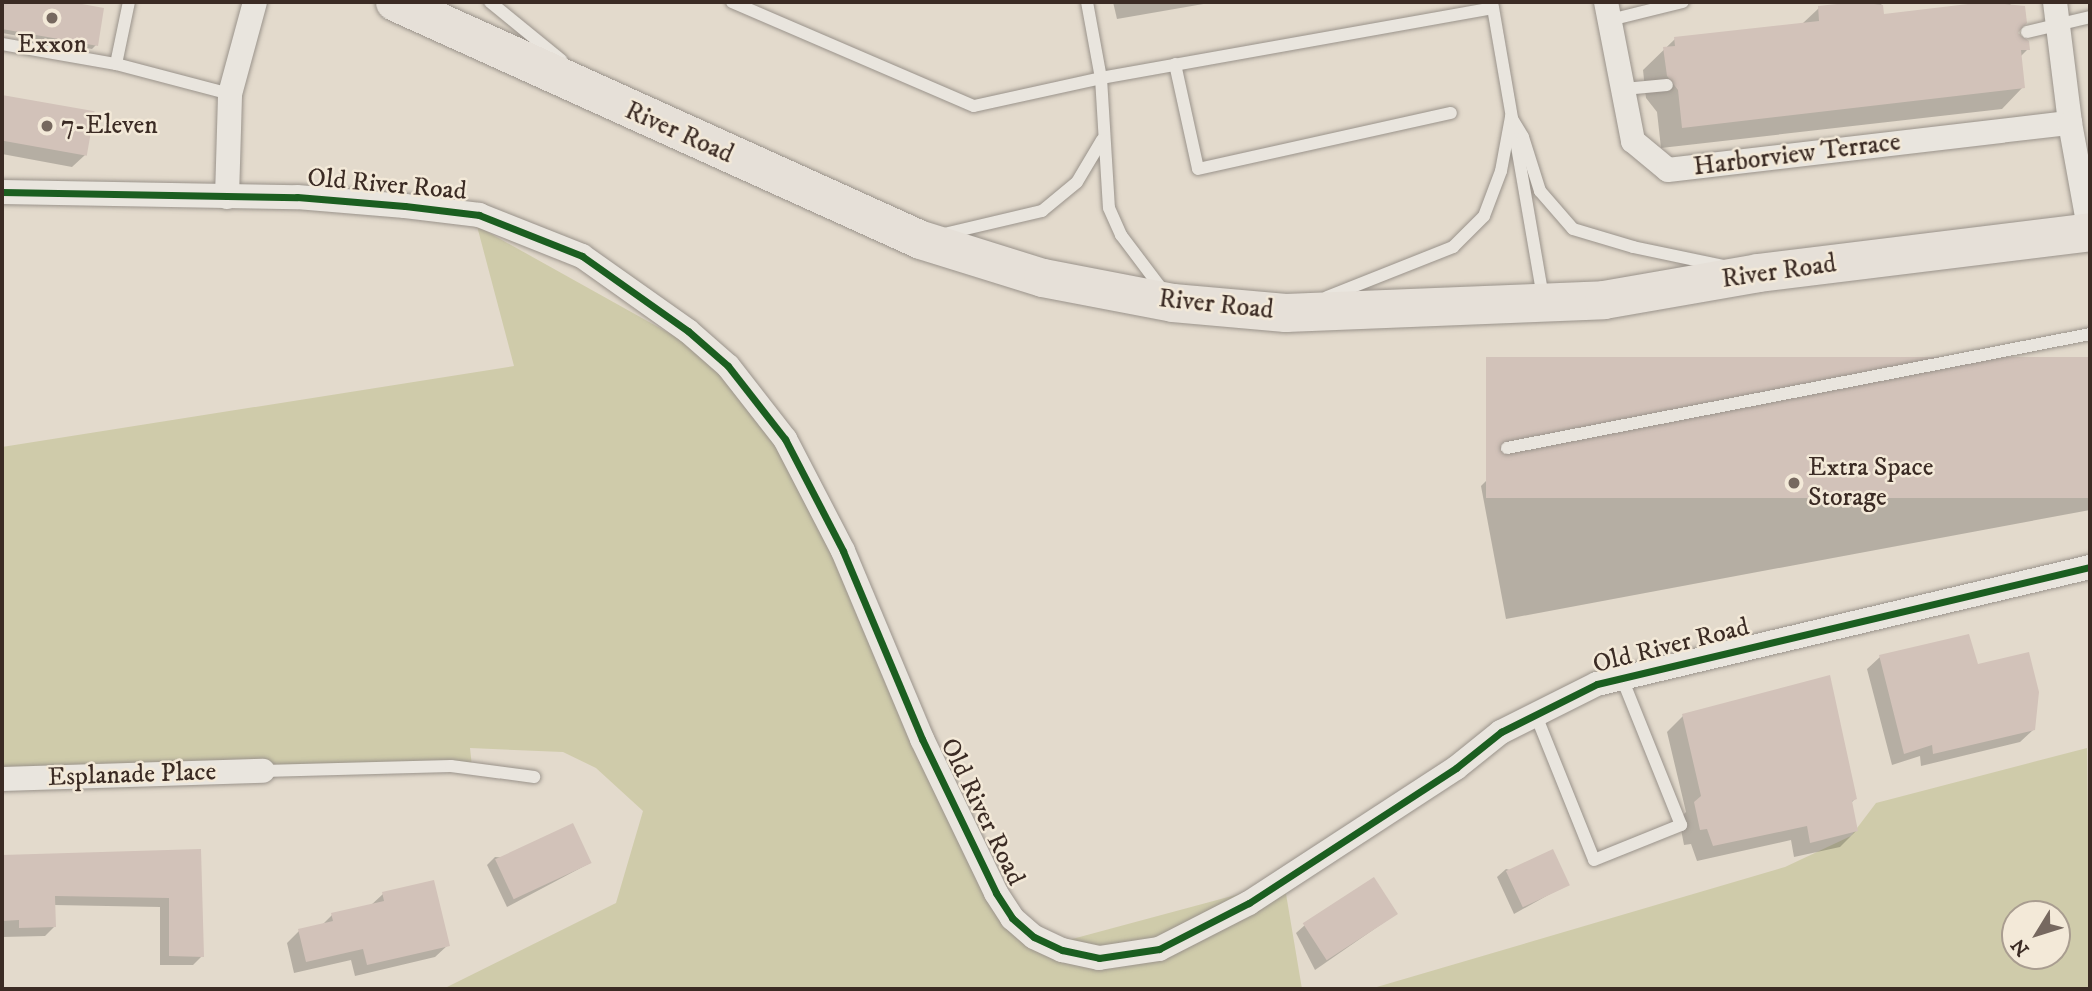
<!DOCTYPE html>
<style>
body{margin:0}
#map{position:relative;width:2092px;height:991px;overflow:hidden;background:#e3dacc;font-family:"IM FELL DW Pica",serif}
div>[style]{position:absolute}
.green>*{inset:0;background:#cfcbaa}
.shadow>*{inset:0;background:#0003}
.building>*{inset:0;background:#d2c2b9;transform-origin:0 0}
.roads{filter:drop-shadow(0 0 2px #9a938b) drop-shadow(0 0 2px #9a938b)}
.service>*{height:12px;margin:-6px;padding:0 6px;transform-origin:6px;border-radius:6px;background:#e9e5de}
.minor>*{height:24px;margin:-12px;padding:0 12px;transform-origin:12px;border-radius:12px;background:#e9e5de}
.primary>*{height:38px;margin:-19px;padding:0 19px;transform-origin:19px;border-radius:19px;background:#e6e0d8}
.cycleway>*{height:7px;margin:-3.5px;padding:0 3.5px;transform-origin:3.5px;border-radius:3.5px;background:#1b5e20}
.dots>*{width:19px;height:19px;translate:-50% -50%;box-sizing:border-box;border:4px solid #f3e9d8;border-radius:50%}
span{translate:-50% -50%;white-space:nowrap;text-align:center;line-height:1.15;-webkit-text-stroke:5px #f3e9d8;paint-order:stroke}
.poi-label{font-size:26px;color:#3b2b24}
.left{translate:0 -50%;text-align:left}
.street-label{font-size:26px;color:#3b2b24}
.frame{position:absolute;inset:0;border:4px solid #3b2b24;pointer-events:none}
.north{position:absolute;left:2001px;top:900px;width:70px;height:70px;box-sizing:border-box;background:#f3e9d8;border:2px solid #a99d90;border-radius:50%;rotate:232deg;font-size:19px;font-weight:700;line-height:28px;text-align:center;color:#3b2b24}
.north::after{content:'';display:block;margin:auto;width:24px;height:32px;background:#76685f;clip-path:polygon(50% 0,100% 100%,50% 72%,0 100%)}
</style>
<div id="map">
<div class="green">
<i style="clip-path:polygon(477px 226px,728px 366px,829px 521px,1035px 949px,1284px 882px,1302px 989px,443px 989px,616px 903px,643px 811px,596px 768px,563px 752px,470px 748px,472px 767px,2px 779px,2px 447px,514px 366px)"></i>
<i style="clip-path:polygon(evenodd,2087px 748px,2090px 989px,1370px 989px,1785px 867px,1851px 836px,1876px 803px,2087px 748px,2015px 914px,2057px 914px,2057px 956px,2015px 956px,2015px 914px)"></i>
</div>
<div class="shadow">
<i style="clip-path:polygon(2px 2px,61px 2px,102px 9px,96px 45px,92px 49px,2px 33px)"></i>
<i style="clip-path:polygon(1113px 2px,1215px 2px,1117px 19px)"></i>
<i style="clip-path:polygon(1871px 2px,1881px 2px,1883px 16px,2010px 2px,2016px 34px,2028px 49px,2020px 57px,2023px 87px,2002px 109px,1661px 148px,1657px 112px,1646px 98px,1643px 70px,1675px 39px,1802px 24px,1819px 8px)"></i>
<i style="clip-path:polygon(2px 97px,92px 113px,85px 155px,72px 167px,2px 154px)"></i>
<i style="clip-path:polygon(2090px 359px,2090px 510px,1506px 619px,1481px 486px,1497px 470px)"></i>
<i style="clip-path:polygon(1880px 657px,1976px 666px,2033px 730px,2020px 742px,1921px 766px,1920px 756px,1892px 765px,1867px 669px)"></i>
<i style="clip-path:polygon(1683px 716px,1855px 799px,1851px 803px,1856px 831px,1840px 847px,1794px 857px,1791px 840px,1697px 861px,1691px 844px,1684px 845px,1679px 819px,1686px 812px,1667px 732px)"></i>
<i style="clip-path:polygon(199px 851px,202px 956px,193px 965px,160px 965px,160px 907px,54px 905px,54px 927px,45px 936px,2px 937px,2px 859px)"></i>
<i style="clip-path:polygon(495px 857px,590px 863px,507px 907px,487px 865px)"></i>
<i style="clip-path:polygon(1506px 869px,1568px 884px,1514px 914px,1497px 877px)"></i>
<i style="clip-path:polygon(383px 894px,448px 945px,435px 957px,355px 976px,351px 960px,294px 973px,287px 943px,299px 931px,322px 925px,332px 915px,370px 906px)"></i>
<i style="clip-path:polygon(1396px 914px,1315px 970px,1296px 933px,1305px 925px)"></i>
</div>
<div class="building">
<i style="clip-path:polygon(2px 2px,71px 2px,104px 8px,98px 46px,2px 29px)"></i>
<i style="clip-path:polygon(1856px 2px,1883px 5px,1884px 14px,1985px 2px,2025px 6px,2027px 23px,2018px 33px,2029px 41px,2030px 50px,2021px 50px,2025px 88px,1682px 128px,1678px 90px,1667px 76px,1663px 47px,1675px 46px,1674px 37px,1819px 21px,1818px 6px)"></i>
<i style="left:2px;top:95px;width:94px;height:45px;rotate:10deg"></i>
<i style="left:2090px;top:357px;width:141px;height:604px;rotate:90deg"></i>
<i style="clip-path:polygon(1969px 634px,1978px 664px,2029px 652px,2039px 692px,2035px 730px,1933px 754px,1932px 745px,1904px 754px,1879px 655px)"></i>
<i style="clip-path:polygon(1830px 675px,1857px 799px,1852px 801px,1858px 831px,1810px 843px,1807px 826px,1713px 846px,1707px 829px,1700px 830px,1694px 802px,1701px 796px,1682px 714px)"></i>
<i style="left:573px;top:823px;width:44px;height:86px;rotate:65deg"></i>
<i style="clip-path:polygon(201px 849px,204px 957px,169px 956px,169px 898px,55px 896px,56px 927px,19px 928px,19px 920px,2px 921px,2px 855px)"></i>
<i style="left:1553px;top:849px;width:40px;height:52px;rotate:65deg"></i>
<i style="left:1374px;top:877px;width:44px;height:85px;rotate:57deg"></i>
<i style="clip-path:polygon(434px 880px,450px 946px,367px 965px,363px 949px,306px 962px,298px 929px,333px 921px,331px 913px,384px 901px,382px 892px)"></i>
</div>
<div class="roads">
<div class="service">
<i style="left:490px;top:2px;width:92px;rotate:39.2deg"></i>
<i style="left:732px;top:2px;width:263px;rotate:23.3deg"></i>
<i style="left:974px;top:106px;width:130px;rotate:-12.4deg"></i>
<i style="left:1101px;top:78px;width:398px;rotate:-10.1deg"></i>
<i style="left:1087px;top:2px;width:77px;rotate:79.6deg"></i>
<i style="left:1101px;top:78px;width:130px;rotate:86.5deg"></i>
<i style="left:1109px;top:208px;width:30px;rotate:66deg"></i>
<i style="left:1121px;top:235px;width:71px;rotate:53deg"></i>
<i style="left:1492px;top:2px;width:300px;rotate:80.2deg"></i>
<i style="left:1610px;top:20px;width:75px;rotate:-13.9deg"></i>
<i style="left:2027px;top:32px;width:65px;rotate:-13.4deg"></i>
<i style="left:2px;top:44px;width:116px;rotate:10deg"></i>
<i style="left:116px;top:64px;width:63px;rotate:-78.2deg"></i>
<i style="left:116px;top:64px;width:118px;rotate:14.7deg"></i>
<i style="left:1175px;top:64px;width:107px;rotate:77.6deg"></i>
<i style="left:1198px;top:169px;width:259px;rotate:-12.5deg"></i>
<i style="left:1624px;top:89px;width:43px;rotate:-5.3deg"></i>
<i style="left:1511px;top:117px;width:23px;rotate:59deg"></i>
<i style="left:1523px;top:137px;width:57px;rotate:72.5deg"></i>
<i style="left:1540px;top:191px;width:50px;rotate:49deg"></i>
<i style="left:1573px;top:229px;width:63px;rotate:16.7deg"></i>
<i style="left:1633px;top:247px;width:92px;rotate:11.9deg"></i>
<i style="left:944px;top:234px;width:101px;rotate:-13.2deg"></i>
<i style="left:1042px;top:211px;width:45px;rotate:-39.6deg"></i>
<i style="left:1077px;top:182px;width:49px;rotate:-59.2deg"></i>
<i style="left:1327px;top:297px;width:136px;rotate:-21.6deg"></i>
<i style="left:1453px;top:247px;width:44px;rotate:-45deg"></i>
<i style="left:1484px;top:216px;width:48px;rotate:-69.3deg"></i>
<i style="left:1501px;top:171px;width:55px;rotate:-79.5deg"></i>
<i style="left:1507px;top:448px;width:594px;rotate:-11.06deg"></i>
<i style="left:1535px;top:713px;width:158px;rotate:68.1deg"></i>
<i style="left:1594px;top:860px;width:94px;rotate:-21.9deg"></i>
<i style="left:1681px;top:825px;width:158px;rotate:-111.9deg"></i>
<i style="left:263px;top:771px;width:188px;rotate:-1.5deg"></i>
<i style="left:451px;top:766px;width:84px;rotate:7.5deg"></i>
</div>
<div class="minor">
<i style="left:1606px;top:2px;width:142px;rotate:79deg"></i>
<i style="left:1633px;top:141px;width:45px;rotate:39.6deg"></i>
<i style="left:1668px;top:170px;width:405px;rotate:-6.7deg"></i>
<i style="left:2055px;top:2px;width:122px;rotate:82.9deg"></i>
<i style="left:2070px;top:123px;width:112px;rotate:79.7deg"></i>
<i style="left:2px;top:192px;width:295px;rotate:1deg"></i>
<i style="left:297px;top:197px;width:108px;rotate:4.8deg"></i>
<i style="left:405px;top:206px;width:75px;rotate:6.9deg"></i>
<i style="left:479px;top:215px;width:111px;rotate:21.7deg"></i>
<i style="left:582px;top:256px;width:130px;rotate:35.3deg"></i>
<i style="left:688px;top:331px;width:53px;rotate:41.2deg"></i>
<i style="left:728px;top:366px;width:93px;rotate:52deg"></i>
<i style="left:785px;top:439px;width:126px;rotate:62.6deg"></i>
<i style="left:843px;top:551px;width:204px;rotate:67.2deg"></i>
<i style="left:922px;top:739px;width:171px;rotate:64.3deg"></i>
<i style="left:996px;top:893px;width:30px;rotate:57deg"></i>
<i style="left:1012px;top:918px;width:29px;rotate:41deg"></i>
<i style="left:1034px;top:937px;width:31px;rotate:25deg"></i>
<i style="left:1062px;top:950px;width:38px;rotate:12deg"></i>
<i style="left:1099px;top:958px;width:61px;rotate:-8.5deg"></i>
<i style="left:1159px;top:949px;width:101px;rotate:-27.1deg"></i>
<i style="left:1249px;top:903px;width:247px;rotate:-33.1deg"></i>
<i style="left:1456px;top:768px;width:58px;rotate:-38.7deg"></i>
<i style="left:1501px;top:732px;width:107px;rotate:-26.6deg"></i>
<i style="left:1597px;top:684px;width:507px;rotate:-13.35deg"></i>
<i style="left:227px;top:197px;width:103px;rotate:-88.3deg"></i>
<i style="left:230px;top:94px;width:95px;rotate:-74.8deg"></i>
<i style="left:2px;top:779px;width:261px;rotate:-1.8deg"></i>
</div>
<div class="primary">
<i style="left:395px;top:2px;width:577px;rotate:24.35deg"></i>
<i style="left:921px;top:240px;width:128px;rotate:17.3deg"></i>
<i style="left:1043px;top:278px;width:132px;rotate:10.9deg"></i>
<i style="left:1173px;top:303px;width:113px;rotate:5.1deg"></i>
<i style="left:1286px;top:313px;width:318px;rotate:-2.3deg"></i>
<i style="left:1604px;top:300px;width:156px;rotate:-9.9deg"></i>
<i style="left:1758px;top:273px;width:335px;rotate:-7deg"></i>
</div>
</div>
<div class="cycleway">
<i style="left:2px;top:192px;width:295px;rotate:1deg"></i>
<i style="left:297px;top:197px;width:108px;rotate:4.8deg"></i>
<i style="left:405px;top:206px;width:75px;rotate:6.9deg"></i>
<i style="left:479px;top:215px;width:111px;rotate:21.7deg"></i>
<i style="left:582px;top:256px;width:130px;rotate:35.3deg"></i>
<i style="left:688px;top:331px;width:53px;rotate:41.2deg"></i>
<i style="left:728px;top:366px;width:93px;rotate:52deg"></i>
<i style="left:785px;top:439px;width:126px;rotate:62.6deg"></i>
<i style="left:843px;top:551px;width:204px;rotate:67.2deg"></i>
<i style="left:922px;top:739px;width:171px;rotate:64.3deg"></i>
<i style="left:996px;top:893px;width:30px;rotate:57deg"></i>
<i style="left:1012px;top:918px;width:29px;rotate:41deg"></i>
<i style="left:1034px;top:937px;width:31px;rotate:25deg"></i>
<i style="left:1062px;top:950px;width:38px;rotate:12deg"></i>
<i style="left:1099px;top:958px;width:61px;rotate:-8.5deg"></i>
<i style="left:1159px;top:949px;width:101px;rotate:-27.1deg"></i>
<i style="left:1249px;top:903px;width:247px;rotate:-33.1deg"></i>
<i style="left:1456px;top:768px;width:58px;rotate:-38.7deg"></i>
<i style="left:1501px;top:732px;width:107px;rotate:-26.6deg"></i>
<i style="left:1597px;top:684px;width:507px;rotate:-13.35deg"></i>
</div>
<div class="dots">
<i style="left:52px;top:18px;background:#76685f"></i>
<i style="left:47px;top:126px;background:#76685f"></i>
<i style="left:1794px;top:483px;background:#76685f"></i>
</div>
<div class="poi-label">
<span style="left:52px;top:45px">Exxon</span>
<span class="left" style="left:61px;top:126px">7-Eleven</span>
<span class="left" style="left:1808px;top:483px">Extra Space<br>Storage</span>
</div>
<div class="street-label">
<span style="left:679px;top:133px;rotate:24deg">River Road</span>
<span style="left:1797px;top:155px;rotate:-7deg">Harborview Terrace</span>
<span style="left:387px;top:185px;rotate:5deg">Old River Road</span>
<span style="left:1779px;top:272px;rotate:-8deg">River Road</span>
<span style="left:1216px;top:305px;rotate:6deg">River Road</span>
<span style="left:1671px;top:646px;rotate:-14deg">Old River Road</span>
<span style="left:132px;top:775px;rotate:-2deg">Esplanade Place</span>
<span style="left:982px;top:812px;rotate:64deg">Old River Road</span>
</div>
<div class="frame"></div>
<div class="north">N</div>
</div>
